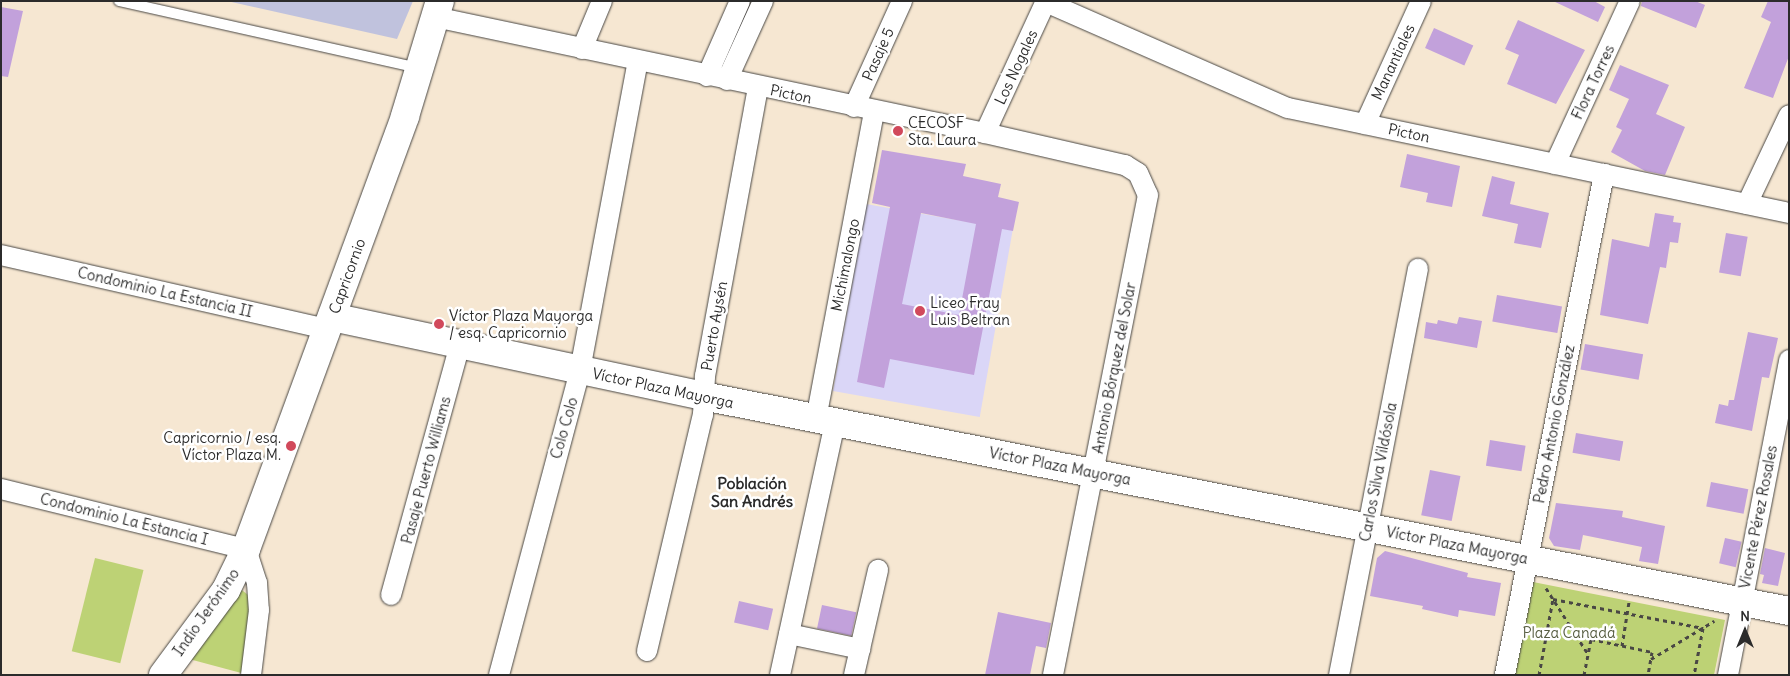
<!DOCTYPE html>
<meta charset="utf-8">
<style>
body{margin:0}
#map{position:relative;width:1790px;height:676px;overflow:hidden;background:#f6e7d2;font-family:Delius,sans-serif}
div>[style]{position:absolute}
.built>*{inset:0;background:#dad6f7;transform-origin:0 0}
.industrial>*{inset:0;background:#c0c2dd}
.green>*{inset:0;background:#bdd275;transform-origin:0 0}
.building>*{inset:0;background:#c2a1db;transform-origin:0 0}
.path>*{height:3px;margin-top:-1.5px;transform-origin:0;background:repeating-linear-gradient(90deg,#494744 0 4px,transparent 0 8px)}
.roads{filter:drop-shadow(0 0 1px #494744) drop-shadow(0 0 1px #494744)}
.lane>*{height:10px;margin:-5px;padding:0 5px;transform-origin:5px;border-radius:5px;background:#fff}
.street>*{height:20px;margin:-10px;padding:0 10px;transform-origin:10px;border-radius:10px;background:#fff}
.secondary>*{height:28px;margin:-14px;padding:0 14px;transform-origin:14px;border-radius:14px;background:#fff}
.dots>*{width:14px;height:14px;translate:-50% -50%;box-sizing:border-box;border:2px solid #fff;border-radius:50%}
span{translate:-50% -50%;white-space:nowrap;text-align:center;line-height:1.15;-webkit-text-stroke:5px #fff;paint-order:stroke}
.street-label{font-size:15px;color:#2b2b2b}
.poi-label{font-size:15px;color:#2b2b2b}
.left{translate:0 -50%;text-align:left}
.right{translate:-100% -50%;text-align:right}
.park-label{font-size:15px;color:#575d41}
.neighbourhood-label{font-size:16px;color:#2b2b2b;font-weight:700}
.frame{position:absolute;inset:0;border:2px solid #2b2b2b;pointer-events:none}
.north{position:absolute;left:1720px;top:606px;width:50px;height:50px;-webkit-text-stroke:4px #fff;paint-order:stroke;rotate:0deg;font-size:14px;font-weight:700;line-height:20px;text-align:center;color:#2b2b2b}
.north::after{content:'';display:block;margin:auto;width:18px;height:22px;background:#2b2b2b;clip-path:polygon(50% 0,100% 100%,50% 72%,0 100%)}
</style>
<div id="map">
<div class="built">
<i style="left:866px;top:204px;width:149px;height:190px;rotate:10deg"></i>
</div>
<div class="industrial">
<i style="clip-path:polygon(227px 1px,413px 1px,397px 39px)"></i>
</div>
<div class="green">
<i style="left:95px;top:558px;width:50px;height:96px;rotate:14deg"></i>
<i style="clip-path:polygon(1533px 582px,1725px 620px,1714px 675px,1513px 675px)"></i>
<i style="clip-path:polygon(238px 587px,252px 598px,245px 674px,189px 659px)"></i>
</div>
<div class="building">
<i style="clip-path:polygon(1553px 1px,1594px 1px,1605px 7px,1598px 22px)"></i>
<i style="clip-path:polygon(1642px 1px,1695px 1px,1705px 5px,1696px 28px,1641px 6px)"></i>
<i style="clip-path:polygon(1768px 1px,1789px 1px,1789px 56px,1773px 98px,1744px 88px,1771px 22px,1761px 17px)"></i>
<i style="clip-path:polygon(1px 7px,23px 11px,8px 77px,1px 76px)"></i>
<i style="clip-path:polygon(1518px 20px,1585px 50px,1556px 104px,1507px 84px,1519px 55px,1505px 49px)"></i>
<i style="left:1434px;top:28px;width:43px;height:22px;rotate:24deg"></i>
<i style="clip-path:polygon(1620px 65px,1669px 85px,1656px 114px,1685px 127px,1665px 175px,1645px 171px,1611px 152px,1622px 130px,1616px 127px,1629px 99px,1609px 90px)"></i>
<i style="clip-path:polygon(evenodd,882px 150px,966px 164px,963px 176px,1001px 184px,998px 197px,1019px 202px,1013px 231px,1002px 229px,974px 375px,890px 359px,884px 388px,857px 382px,890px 207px,872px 203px,882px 150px,921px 213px,976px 224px,959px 315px,902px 304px,921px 213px)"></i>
<i style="clip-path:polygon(1407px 154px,1460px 166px,1452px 207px,1426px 202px,1428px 193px,1400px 187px)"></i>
<i style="clip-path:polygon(1492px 176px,1515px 182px,1510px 204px,1549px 213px,1541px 248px,1514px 243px,1518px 224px,1482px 216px)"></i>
<i style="clip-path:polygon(1655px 213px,1674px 216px,1673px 222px,1681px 223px,1678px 243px,1670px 242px,1666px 268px,1660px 267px,1648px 324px,1600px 315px,1612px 239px,1649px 247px)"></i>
<i style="left:1726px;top:233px;width:22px;height:40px;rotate:10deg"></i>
<i style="left:1497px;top:295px;width:66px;height:27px;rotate:10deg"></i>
<i style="clip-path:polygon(1459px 317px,1482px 321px,1477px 348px,1424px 338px,1426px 322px,1437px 324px,1438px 320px,1457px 324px)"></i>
<i style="clip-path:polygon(1748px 332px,1778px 338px,1769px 378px,1762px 377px,1752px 431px,1715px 423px,1719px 404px,1728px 406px,1729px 400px,1734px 400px)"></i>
<i style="left:1585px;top:344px;width:59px;height:26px;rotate:10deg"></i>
<i style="left:1576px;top:433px;width:48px;height:20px;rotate:10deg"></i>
<i style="left:1490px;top:440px;width:36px;height:26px;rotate:9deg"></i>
<i style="left:1430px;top:470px;width:31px;height:46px;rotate:11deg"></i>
<i style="left:1711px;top:482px;width:38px;height:25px;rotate:11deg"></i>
<i style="clip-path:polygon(1556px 503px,1623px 511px,1622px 517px,1665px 526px,1658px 564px,1639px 561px,1642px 547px,1583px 535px,1580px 550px,1554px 546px,1549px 538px)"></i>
<i style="left:1725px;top:538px;width:17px;height:26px;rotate:13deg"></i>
<i style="clip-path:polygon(1765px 548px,1785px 553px,1778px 586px,1762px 583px,1764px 575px,1760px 574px)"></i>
<i style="clip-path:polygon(1385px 551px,1468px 573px,1467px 577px,1501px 583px,1495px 616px,1459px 610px,1458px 617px,1422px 609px,1423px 606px,1370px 596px,1377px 558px)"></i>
<i style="left:739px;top:601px;width:35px;height:22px;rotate:13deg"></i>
<i style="left:822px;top:605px;width:35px;height:24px;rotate:12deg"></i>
<i style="clip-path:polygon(998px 612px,1051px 623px,1046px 648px,1036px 646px,1030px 675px,985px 675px)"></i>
</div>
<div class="path">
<i style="left:1546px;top:588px;width:78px;rotate:57.5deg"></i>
<i style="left:1622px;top:646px;width:45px;rotate:-81deg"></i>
<i style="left:1651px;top:659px;width:74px;rotate:-31.1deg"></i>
<i style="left:1539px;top:675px;width:77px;rotate:-79.6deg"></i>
<i style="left:1553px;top:599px;width:153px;rotate:10.9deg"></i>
<i style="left:1703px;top:628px;width:48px;rotate:100.8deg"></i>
<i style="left:1584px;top:675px;width:37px;rotate:-79deg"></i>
<i style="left:1591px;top:639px;width:62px;rotate:12deg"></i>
<i style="left:1652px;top:652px;width:23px;rotate:100deg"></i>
</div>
<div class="roads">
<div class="lane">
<i style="left:119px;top:1px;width:307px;rotate:12.6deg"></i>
</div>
<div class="street">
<i style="left:1046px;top:2px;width:264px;rotate:23.7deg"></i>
<i style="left:1288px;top:108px;width:512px;rotate:11.84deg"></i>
<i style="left:435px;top:17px;width:562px;rotate:11.91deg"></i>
<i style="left:985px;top:133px;width:144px;rotate:12.9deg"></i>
<i style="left:1125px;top:165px;width:15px;rotate:32deg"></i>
<i style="left:1138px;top:173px;width:24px;rotate:66deg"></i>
<i style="left:1148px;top:195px;width:489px;rotate:101.2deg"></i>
<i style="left:582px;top:49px;width:52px;rotate:-67.4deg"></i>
<i style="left:707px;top:76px;width:82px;rotate:-66.3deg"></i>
<i style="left:727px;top:80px;width:87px;rotate:-65.5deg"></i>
<i style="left:854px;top:107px;width:116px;rotate:-65.6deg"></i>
<i style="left:1365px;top:124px;width:135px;rotate:-65.5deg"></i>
<i style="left:985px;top:133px;width:145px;rotate:-65.2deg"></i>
<i style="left:1555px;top:164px;width:179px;rotate:-65.3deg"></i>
<i style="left:1747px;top:204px;width:98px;rotate:-64.7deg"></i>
<i style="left:1px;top:255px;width:335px;rotate:12.8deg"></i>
<i style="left:816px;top:419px;width:312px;rotate:-79.3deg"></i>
<i style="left:1px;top:489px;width:252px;rotate:13.8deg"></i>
<i style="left:246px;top:549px;width:36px;rotate:72deg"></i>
<i style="left:257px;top:583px;width:27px;rotate:86deg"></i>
<i style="left:259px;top:610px;width:65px;rotate:97deg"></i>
<i style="left:391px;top:595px;width:260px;rotate:-74.6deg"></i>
<i style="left:789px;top:634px;width:73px;rotate:11.9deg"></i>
<i style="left:647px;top:651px;width:243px;rotate:-76.7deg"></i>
<i style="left:703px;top:415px;width:39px;rotate:-87deg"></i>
<i style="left:705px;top:376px;width:294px;rotate:-79.6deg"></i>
<i style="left:499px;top:675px;width:316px;rotate:-75.1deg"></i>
<i style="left:580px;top:370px;width:314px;rotate:-79.4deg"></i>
<i style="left:780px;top:675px;width:258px;rotate:-77.7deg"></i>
<i style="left:854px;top:675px;width:108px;rotate:-77.1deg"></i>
<i style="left:1339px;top:675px;width:414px;rotate:-79deg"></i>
<i style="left:1505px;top:675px;width:511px;rotate:-78.82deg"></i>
<i style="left:1728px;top:675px;width:321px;rotate:-79deg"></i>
</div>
<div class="secondary">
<i style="left:332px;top:317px;width:379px;rotate:12deg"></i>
<i style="left:703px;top:396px;width:1107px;rotate:11.2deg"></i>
<i style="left:163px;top:675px;width:106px;rotate:-53.5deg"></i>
<i style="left:226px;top:590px;width:46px;rotate:-64deg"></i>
<i style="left:246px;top:549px;width:461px;rotate:-69.8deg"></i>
<i style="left:405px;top:116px;width:120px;rotate:-73.1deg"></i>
</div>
</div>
<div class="dots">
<i style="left:898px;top:131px;background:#d1495b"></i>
<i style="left:920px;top:311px;background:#d1495b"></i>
<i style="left:439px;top:324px;background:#d1495b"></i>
<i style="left:291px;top:446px;background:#d1495b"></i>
</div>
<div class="street-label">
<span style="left:878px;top:54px;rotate:-66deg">Pasaje 5</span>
<span style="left:1393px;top:62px;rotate:-65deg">Manantiales</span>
<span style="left:1016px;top:67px;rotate:-65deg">Los Nogales</span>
<span style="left:1593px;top:82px;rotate:-65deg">Flora Torres</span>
<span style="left:791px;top:94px;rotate:12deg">Picton</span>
<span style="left:1409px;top:133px;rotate:12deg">Picton</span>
<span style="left:845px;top:265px;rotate:-79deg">Michimalongo</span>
<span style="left:347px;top:276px;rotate:-70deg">Capricornio</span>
<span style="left:165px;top:292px;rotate:13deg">Condominio La Estancia II</span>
<span style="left:714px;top:326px;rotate:-80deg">Puerto Aysén</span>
<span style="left:1114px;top:368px;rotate:-79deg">Antonio Bórquez del Solar</span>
<span style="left:663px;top:388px;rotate:12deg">Víctor Plaza Mayorga</span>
<span style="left:1554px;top:424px;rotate:-79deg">Pedro Antonio González</span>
<span style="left:564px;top:428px;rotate:-74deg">Colo Colo</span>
<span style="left:1060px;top:466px;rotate:11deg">Víctor Plaza Mayorga</span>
<span style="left:426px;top:470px;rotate:-75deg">Pasaje Puerto Williams</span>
<span style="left:1378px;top:472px;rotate:-79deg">Carlos Silva Vildósola</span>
<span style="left:1758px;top:517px;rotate:-79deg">Vicente Pérez Rosales</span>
<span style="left:124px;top:519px;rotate:14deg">Condominio La Estancia I</span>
<span style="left:1457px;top:545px;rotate:11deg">Víctor Plaza Mayorga</span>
<span style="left:206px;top:612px;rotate:-55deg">Indio Jerónimo</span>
</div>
<div class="poi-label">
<span class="left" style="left:908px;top:131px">CECOSF<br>Sta. Laura</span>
<span class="left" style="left:930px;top:311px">Liceo Fray<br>Luis Beltran</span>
<span class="left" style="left:449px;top:324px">Víctor Plaza Mayorga<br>/ esq. Capricornio</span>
<span class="right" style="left:281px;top:446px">Capricornio / esq.<br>Víctor Plaza M.</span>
</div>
<div class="park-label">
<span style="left:1569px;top:633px">Plaza Canadá</span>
</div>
<div class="neighbourhood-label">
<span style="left:752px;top:492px">Población<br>San Andrés</span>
</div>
<div class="frame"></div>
<div class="north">N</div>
</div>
